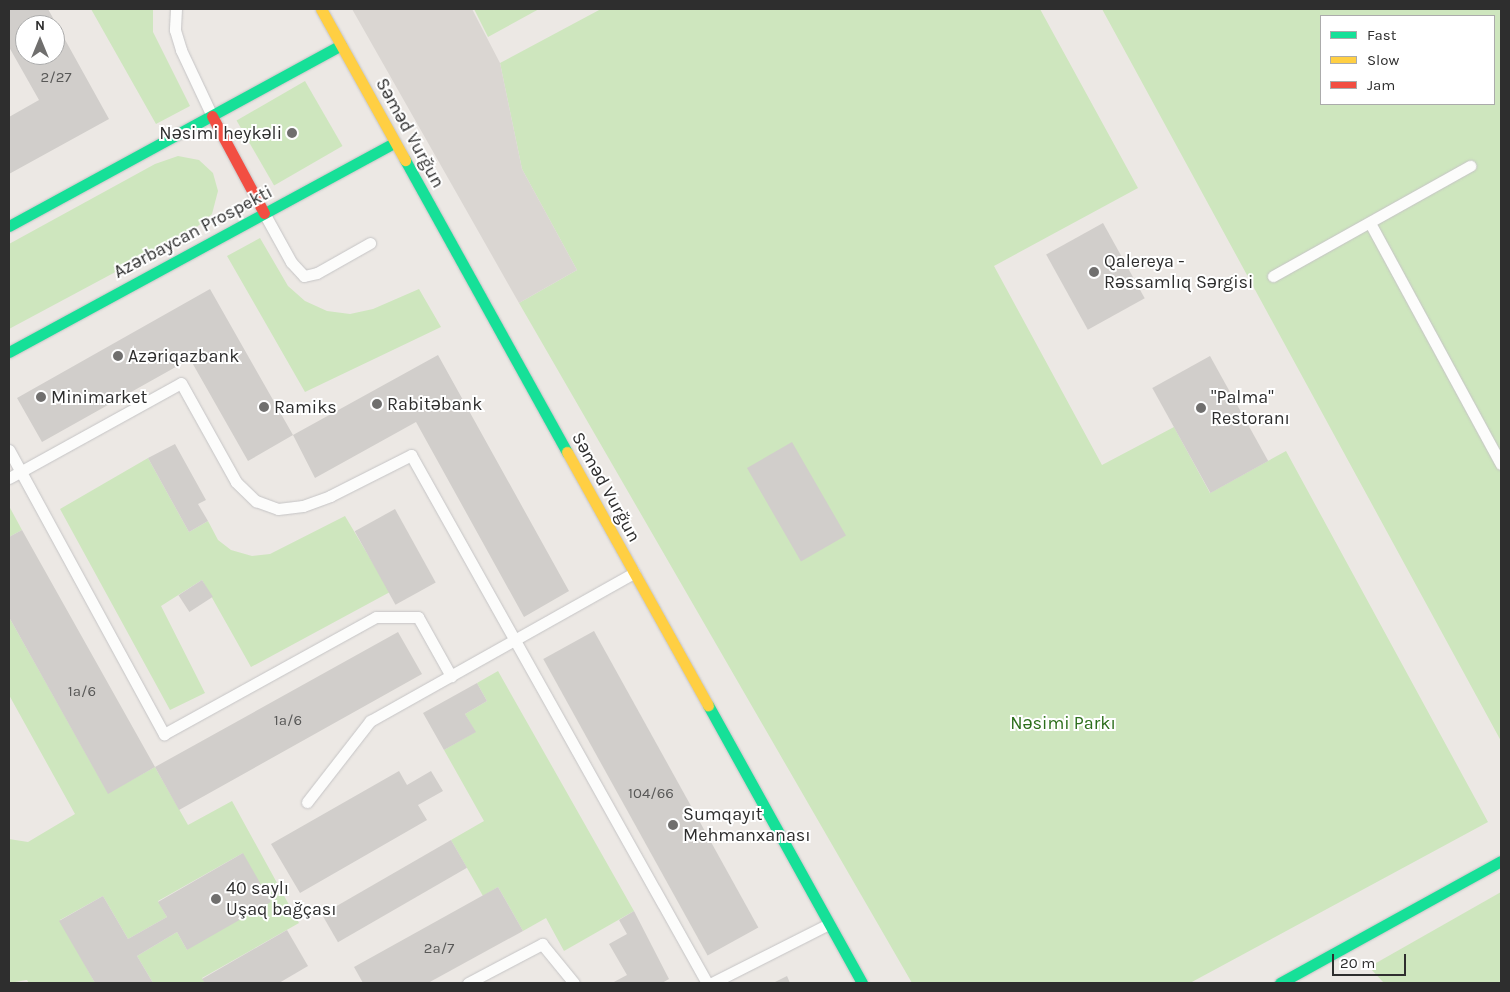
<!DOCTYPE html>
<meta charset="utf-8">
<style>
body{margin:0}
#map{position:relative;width:1510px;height:992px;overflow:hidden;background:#ece8e4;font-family:Karla,sans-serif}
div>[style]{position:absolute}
.green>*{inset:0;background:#cee6be;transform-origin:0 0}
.plaza>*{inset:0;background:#dad6d2}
.building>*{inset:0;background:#d1cecb;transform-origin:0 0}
.roads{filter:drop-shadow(0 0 1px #c5c4c5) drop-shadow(0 0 1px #c5c4c5)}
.lane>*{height:11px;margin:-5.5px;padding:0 5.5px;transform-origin:5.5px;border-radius:5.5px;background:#fcfcfb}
.fast>*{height:11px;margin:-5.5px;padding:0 5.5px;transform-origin:5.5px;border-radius:5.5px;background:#16e098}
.slow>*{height:11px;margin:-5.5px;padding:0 5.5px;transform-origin:5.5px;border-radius:5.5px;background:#ffcf43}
.jam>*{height:11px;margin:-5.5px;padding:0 5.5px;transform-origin:5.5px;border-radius:5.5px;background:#f24e42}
.dots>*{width:14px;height:14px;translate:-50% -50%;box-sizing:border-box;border:2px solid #fff;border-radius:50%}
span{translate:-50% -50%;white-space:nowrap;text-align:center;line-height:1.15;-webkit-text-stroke:4px #fff;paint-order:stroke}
.number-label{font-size:15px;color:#585857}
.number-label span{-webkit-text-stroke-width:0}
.poi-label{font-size:18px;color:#2e2e2e}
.right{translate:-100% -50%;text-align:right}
.left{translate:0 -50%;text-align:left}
.street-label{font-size:18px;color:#2e2e2e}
.park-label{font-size:18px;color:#2c6e1b}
.frame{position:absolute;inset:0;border:10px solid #2e2e2e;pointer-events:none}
.legend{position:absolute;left:1320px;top:15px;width:175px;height:90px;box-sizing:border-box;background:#fff;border:1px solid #ababab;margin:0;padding:6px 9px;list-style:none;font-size:15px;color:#2e2e2e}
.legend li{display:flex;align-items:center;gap:10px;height:25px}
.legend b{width:25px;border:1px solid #ababab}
.north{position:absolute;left:15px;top:15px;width:50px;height:50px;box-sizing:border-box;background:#fff;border:1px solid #ababab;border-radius:50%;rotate:0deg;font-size:14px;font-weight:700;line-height:20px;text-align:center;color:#2e2e2e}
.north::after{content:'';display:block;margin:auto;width:18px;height:22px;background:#706f6e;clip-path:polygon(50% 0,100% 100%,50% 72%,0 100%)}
.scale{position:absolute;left:1332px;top:954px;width:74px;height:22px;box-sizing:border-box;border:2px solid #2e2e2e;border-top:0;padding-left:6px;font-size:15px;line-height:18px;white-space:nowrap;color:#2e2e2e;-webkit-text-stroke:4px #fff;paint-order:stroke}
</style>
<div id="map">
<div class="green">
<i style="clip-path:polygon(91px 9px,153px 9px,153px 32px,190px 106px,156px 124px)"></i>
<i style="clip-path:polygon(474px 9px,539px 9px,488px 37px)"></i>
<i style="clip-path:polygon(601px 9px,1040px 9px,1138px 188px,994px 266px,1102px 465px,1174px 427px,1210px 493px,1286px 451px,1488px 822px,1190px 983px,912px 983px,519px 303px,577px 270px,522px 169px,500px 63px)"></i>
<i style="clip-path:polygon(evenodd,1102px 9px,1501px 9px,1501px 741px,1102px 9px,1321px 16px,1494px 16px,1494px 104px,1321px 104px,1321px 16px)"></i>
<i style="left:305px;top:81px;width:75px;height:79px;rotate:60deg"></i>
<i style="clip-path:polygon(178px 156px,199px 160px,213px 173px,218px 191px,212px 214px,192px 231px,9px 329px,9px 244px,155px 164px)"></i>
<i style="clip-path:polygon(260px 238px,288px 286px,305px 301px,327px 311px,350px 314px,373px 309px,419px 289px,441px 327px,305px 392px,227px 256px)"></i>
<i style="clip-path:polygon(148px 458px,189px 532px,208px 521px,218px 540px,231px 550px,252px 556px,270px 554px,345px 516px,390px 592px,251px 667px,202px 580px,161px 606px,205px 693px,170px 710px,60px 509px)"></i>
<i style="clip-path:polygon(9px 506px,22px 530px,9px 537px)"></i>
<i style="clip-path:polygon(9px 617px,108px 793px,155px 767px,188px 825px,232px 801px,299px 923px,202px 978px,205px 983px,153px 983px,137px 956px,177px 932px,187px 950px,243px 853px,158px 901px,167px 917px,128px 939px,103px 896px,60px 920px,95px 983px,29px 983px,27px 980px,9px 983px,9px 839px,28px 842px,75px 814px,9px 695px)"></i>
<i style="clip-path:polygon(498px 671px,634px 911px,564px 951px,546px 918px,523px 931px,498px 887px,483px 896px,451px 840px,484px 821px,444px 750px,475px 732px,465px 714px,487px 701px,477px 683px)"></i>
<i style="clip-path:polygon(1501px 892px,1501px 983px,1384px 983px,1369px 967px)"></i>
</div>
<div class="plaza">
<i style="clip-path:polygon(352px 9px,472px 9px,500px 63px,522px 169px,577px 270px,519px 303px)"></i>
</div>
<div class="building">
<i style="clip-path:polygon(evenodd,9px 9px,48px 9px,109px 119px,9px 174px,9px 117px,39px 100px,9px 47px,9px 9px,25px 25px,55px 25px,55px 55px,25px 55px,25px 25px)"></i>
<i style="left:1103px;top:223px;width:86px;height:65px;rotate:61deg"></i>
<i style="clip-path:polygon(210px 289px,293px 435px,248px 461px,190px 359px,42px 442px,17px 398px)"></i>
<i style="clip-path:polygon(438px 355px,569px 591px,524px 617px,416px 422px,315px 478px,293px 435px)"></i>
<i style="left:1210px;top:356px;width:120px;height:66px;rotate:61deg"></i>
<i style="left:792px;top:442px;width:108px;height:52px;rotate:60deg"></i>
<i style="clip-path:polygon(175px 444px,206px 500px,198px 504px,208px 521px,189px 532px,148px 458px)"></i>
<i style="left:395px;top:509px;width:84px;height:46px;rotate:61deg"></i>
<i style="clip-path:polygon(22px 530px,155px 767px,398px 632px,422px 674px,179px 810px,155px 767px,108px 794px,9px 617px,9px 537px)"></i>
<i style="left:202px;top:580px;width:20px;height:28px;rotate:57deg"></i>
<i style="left:594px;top:631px;width:339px;height:58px;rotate:61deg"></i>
<i style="clip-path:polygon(477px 683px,487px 701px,465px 714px,476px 732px,444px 750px,423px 713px)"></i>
<i style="clip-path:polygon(399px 771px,407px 785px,431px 771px,443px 791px,418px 805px,427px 820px,300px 893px,271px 844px)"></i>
<i style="left:451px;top:840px;width:32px;height:149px;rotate:60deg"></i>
<i style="clip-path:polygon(243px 853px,271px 902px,187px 950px,177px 932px,137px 956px,153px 983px,95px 983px,59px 921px,103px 896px,128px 939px,167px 917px,158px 902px)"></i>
<i style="clip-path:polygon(498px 887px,523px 931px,428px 983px,363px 983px,354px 967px)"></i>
<i style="clip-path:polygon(634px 911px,669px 979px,662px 983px,612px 983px,627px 975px,609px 944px,627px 934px,619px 920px)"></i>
<i style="clip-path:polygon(287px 930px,308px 966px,279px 983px,205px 983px,202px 979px)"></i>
<i style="clip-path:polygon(787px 976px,790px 983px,773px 983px)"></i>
</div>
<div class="roads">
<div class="lane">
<i style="left:176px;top:9px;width:21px;rotate:93deg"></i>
<i style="left:175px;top:30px;width:21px;rotate:73deg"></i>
<i style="left:181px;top:50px;width:73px;rotate:64.8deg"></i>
<i style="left:264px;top:213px;width:56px;rotate:61.1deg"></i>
<i style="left:291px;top:262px;width:19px;rotate:47deg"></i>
<i style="left:304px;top:276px;width:13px;rotate:-13deg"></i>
<i style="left:317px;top:273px;width:61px;rotate:-29.5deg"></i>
<i style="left:1370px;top:223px;width:274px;rotate:61.5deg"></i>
<i style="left:1273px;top:276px;width:226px;rotate:-29.2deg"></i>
<i style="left:9px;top:450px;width:324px;rotate:61.4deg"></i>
<i style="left:164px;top:734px;width:242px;rotate:-28.9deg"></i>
<i style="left:376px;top:617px;width:42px"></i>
<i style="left:418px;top:617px;width:68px;rotate:60.8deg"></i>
<i style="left:9px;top:478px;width:196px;rotate:-28.9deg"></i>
<i style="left:181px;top:383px;width:113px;rotate:60.9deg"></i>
<i style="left:236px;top:482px;width:28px;rotate:44deg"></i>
<i style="left:256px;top:501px;width:23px;rotate:20deg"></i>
<i style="left:278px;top:509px;width:25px;rotate:-7deg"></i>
<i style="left:303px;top:506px;width:29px;rotate:-20deg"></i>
<i style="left:330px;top:496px;width:91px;rotate:-26.8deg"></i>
<i style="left:411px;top:455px;width:605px;rotate:60.72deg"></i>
<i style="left:307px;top:802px;width:103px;rotate:-52.1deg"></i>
<i style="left:370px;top:721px;width:303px;rotate:-29.3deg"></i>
<i style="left:468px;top:983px;width:84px;rotate:-27.8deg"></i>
<i style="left:542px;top:944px;width:50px;rotate:50.6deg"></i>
<i style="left:712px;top:983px;width:131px;rotate:-26.8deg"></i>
</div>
<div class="fast">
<i style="left:405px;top:160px;width:334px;rotate:61deg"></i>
<i style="left:9px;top:226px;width:378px;rotate:-28.6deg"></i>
<i style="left:9px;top:352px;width:439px;rotate:-28.5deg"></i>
<i style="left:708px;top:705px;width:318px;rotate:61deg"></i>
<i style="left:1280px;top:983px;width:252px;rotate:-28.9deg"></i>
</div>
<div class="slow">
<i style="left:321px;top:9px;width:173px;rotate:60.9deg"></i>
<i style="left:567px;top:452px;width:290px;rotate:60.9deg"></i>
</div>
<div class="jam">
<i style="left:212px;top:116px;width:110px;rotate:61.8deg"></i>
</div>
</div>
<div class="dots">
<i style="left:292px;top:133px;background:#706f6e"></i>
<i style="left:1094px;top:272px;background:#706f6e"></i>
<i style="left:118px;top:356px;background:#706f6e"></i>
<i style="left:41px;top:397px;background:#706f6e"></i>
<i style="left:377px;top:404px;background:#706f6e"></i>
<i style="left:264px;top:407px;background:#706f6e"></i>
<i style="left:1201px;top:408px;background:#706f6e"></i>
<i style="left:673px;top:825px;background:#706f6e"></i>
<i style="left:216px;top:899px;background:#706f6e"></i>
</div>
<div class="number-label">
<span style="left:56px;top:78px">2/27</span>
<span style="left:82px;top:692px">1a/6</span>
<span style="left:288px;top:721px">1a/6</span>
<span style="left:651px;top:794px">104/66</span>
<span style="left:439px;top:949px">2a/7</span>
</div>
<div class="poi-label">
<span class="right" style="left:282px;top:133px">Nəsimi heykəli</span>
<span class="left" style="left:1104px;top:272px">Qalereya -<br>Rəssamlıq Sərgisi</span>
<span class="left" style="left:128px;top:356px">Azəriqazbank</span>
<span class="left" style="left:51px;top:397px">Minimarket</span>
<span class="left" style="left:1211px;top:408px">"Palma"<br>Restoranı</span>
<span class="left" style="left:387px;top:404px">Rabitəbank</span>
<span class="left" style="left:274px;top:407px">Ramiks</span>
<span class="left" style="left:683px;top:825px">Sumqayıt<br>Mehmanxanası</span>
<span class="left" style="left:226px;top:899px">40 saylı<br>Uşaq bağçası</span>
</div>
<div class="street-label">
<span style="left:410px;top:133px;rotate:61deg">Səməd Vurğun</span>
<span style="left:193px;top:232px;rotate:-28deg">Azərbaycan Prospekti</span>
<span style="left:606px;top:487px;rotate:61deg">Səməd Vurğun</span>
</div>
<div class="park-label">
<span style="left:1063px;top:723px">Nəsimi Parkı</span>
</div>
<div class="frame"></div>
<ul class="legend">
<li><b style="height:6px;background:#16e098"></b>Fast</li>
<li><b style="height:6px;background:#ffcf43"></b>Slow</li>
<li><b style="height:6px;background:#f24e42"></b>Jam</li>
</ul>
<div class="north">N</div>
<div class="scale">20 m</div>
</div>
